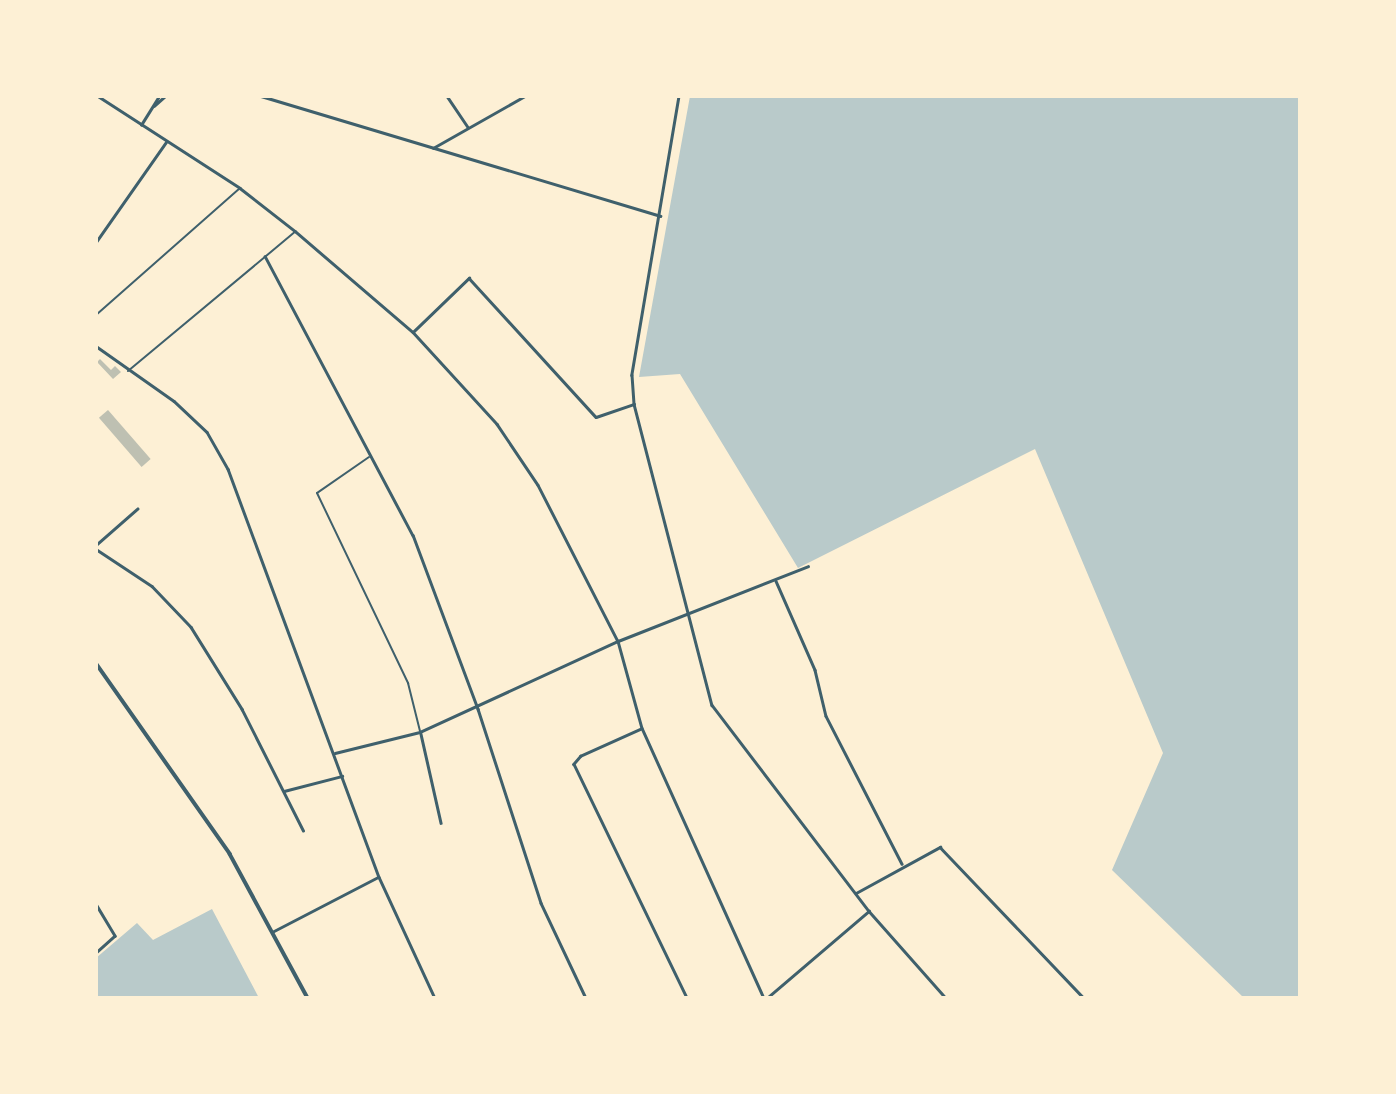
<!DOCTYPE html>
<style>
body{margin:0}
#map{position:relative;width:1396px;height:1094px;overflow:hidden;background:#fdf0d5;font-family:"Work Sans",sans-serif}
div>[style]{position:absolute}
.green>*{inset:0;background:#b9caca}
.building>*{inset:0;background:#bec0b2;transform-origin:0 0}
.service>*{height:2px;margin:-1px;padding:0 1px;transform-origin:1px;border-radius:1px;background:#3f606c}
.minor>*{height:2.5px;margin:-1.25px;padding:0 1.25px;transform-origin:1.25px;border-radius:1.25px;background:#3f606c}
.tertiary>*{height:3.5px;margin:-1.75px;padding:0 1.75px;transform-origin:1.75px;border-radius:1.75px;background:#3f606c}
span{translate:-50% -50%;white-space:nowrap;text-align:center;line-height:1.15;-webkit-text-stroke:5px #fdf0d5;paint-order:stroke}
.frame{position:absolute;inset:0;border:98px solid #fdf0d5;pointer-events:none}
</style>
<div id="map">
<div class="green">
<i style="clip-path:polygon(690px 96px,1300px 96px,1300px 998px,1244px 998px,1112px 870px,1163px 753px,1035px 449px,798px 568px,680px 374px,639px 377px)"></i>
<i style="clip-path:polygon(212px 909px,259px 998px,96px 998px,96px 958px,137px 923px,153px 940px)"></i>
</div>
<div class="building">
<i style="clip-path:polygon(100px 359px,111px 370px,115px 366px,121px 372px,113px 379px,97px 362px)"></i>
<i style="left:108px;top:410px;width:65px;height:12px;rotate:49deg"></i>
</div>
<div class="service">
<i style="left:96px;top:315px;width:192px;rotate:-41.4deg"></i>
<i style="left:128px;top:371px;width:217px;rotate:-39.8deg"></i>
<i style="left:369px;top:457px;width:63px;rotate:145.3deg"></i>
<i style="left:317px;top:493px;width:211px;rotate:64.4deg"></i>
<i style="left:408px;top:683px;width:49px;rotate:76deg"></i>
</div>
<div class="minor">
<i style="left:98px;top:96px;width:169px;rotate:32.9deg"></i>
<i style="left:240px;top:188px;width:70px;rotate:38deg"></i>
<i style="left:295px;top:231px;width:155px;rotate:40.6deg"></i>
<i style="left:413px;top:332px;width:125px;rotate:47.6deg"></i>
<i style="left:497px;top:424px;width:73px;rotate:56.1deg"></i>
<i style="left:538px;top:485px;width:175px;rotate:62.9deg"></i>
<i style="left:618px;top:641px;width:90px;rotate:74.6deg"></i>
<i style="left:642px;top:728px;width:296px;rotate:65.7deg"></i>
<i style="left:261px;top:96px;width:417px;rotate:16.7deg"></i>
<i style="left:447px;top:96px;width:37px;rotate:56deg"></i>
<i style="left:679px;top:96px;width:283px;rotate:99.6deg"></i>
<i style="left:632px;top:375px;width:29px;rotate:86deg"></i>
<i style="left:634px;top:404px;width:311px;rotate:75.5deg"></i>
<i style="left:712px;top:705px;width:259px;rotate:52.7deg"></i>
<i style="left:869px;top:911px;width:116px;rotate:48.5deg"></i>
<i style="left:154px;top:106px;width:15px;rotate:-42deg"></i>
<i style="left:141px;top:125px;width:34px;rotate:-58deg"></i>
<i style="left:433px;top:148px;width:106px;rotate:-29.5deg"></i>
<i style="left:96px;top:242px;width:122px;rotate:-55deg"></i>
<i style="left:265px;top:256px;width:316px;rotate:62.1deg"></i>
<i style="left:413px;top:535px;width:186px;rotate:69.5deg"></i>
<i style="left:478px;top:709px;width:204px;rotate:72deg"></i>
<i style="left:541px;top:903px;width:105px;rotate:64.7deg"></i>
<i style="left:413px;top:332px;width:78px;rotate:-44deg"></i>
<i style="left:469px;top:278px;width:188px;rotate:47.6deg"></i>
<i style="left:596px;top:417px;width:40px;rotate:-18.9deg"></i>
<i style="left:96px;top:346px;width:95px;rotate:35.2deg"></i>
<i style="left:174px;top:401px;width:45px;rotate:43.2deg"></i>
<i style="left:207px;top:432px;width:43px;rotate:60.4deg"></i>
<i style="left:228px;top:469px;width:435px;rotate:69.7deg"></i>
<i style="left:379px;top:877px;width:133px;rotate:65.2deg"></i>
<i style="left:96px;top:545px;width:55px;rotate:-41.3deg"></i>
<i style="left:96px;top:549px;width:67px;rotate:33.5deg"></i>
<i style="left:152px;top:586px;width:57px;rotate:46.4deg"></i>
<i style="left:191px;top:627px;width:97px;rotate:58.1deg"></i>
<i style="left:242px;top:709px;width:136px;rotate:63.2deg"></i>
<i style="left:776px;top:581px;width:97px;rotate:66.3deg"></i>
<i style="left:815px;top:670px;width:47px;rotate:76.6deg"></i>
<i style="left:826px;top:716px;width:166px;rotate:62.8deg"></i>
<i style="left:641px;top:729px;width:66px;rotate:155.8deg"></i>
<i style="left:581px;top:756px;width:11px;rotate:131deg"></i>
<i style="left:574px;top:764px;width:260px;rotate:64.2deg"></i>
<i style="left:421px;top:734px;width:91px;rotate:77.3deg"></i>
<i style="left:335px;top:753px;width:88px;rotate:-13.9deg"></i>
<i style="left:420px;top:732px;width:218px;rotate:-24.7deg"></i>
<i style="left:618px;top:641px;width:204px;rotate:-21.5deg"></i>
<i style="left:284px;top:791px;width:60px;rotate:-14.5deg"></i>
<i style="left:856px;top:893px;width:96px;rotate:-28.7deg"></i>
<i style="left:940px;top:847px;width:209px;rotate:46.4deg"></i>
<i style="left:96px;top:904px;width:37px;rotate:59deg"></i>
<i style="left:115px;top:936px;width:25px;rotate:138deg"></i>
<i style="left:272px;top:932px;width:119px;rotate:-27.4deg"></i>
<i style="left:767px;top:998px;width:134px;rotate:-40.5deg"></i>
</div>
<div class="tertiary">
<i style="left:96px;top:663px;width:233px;rotate:54.9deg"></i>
<i style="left:230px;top:854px;width:164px;rotate:61.6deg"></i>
</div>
<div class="frame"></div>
</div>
